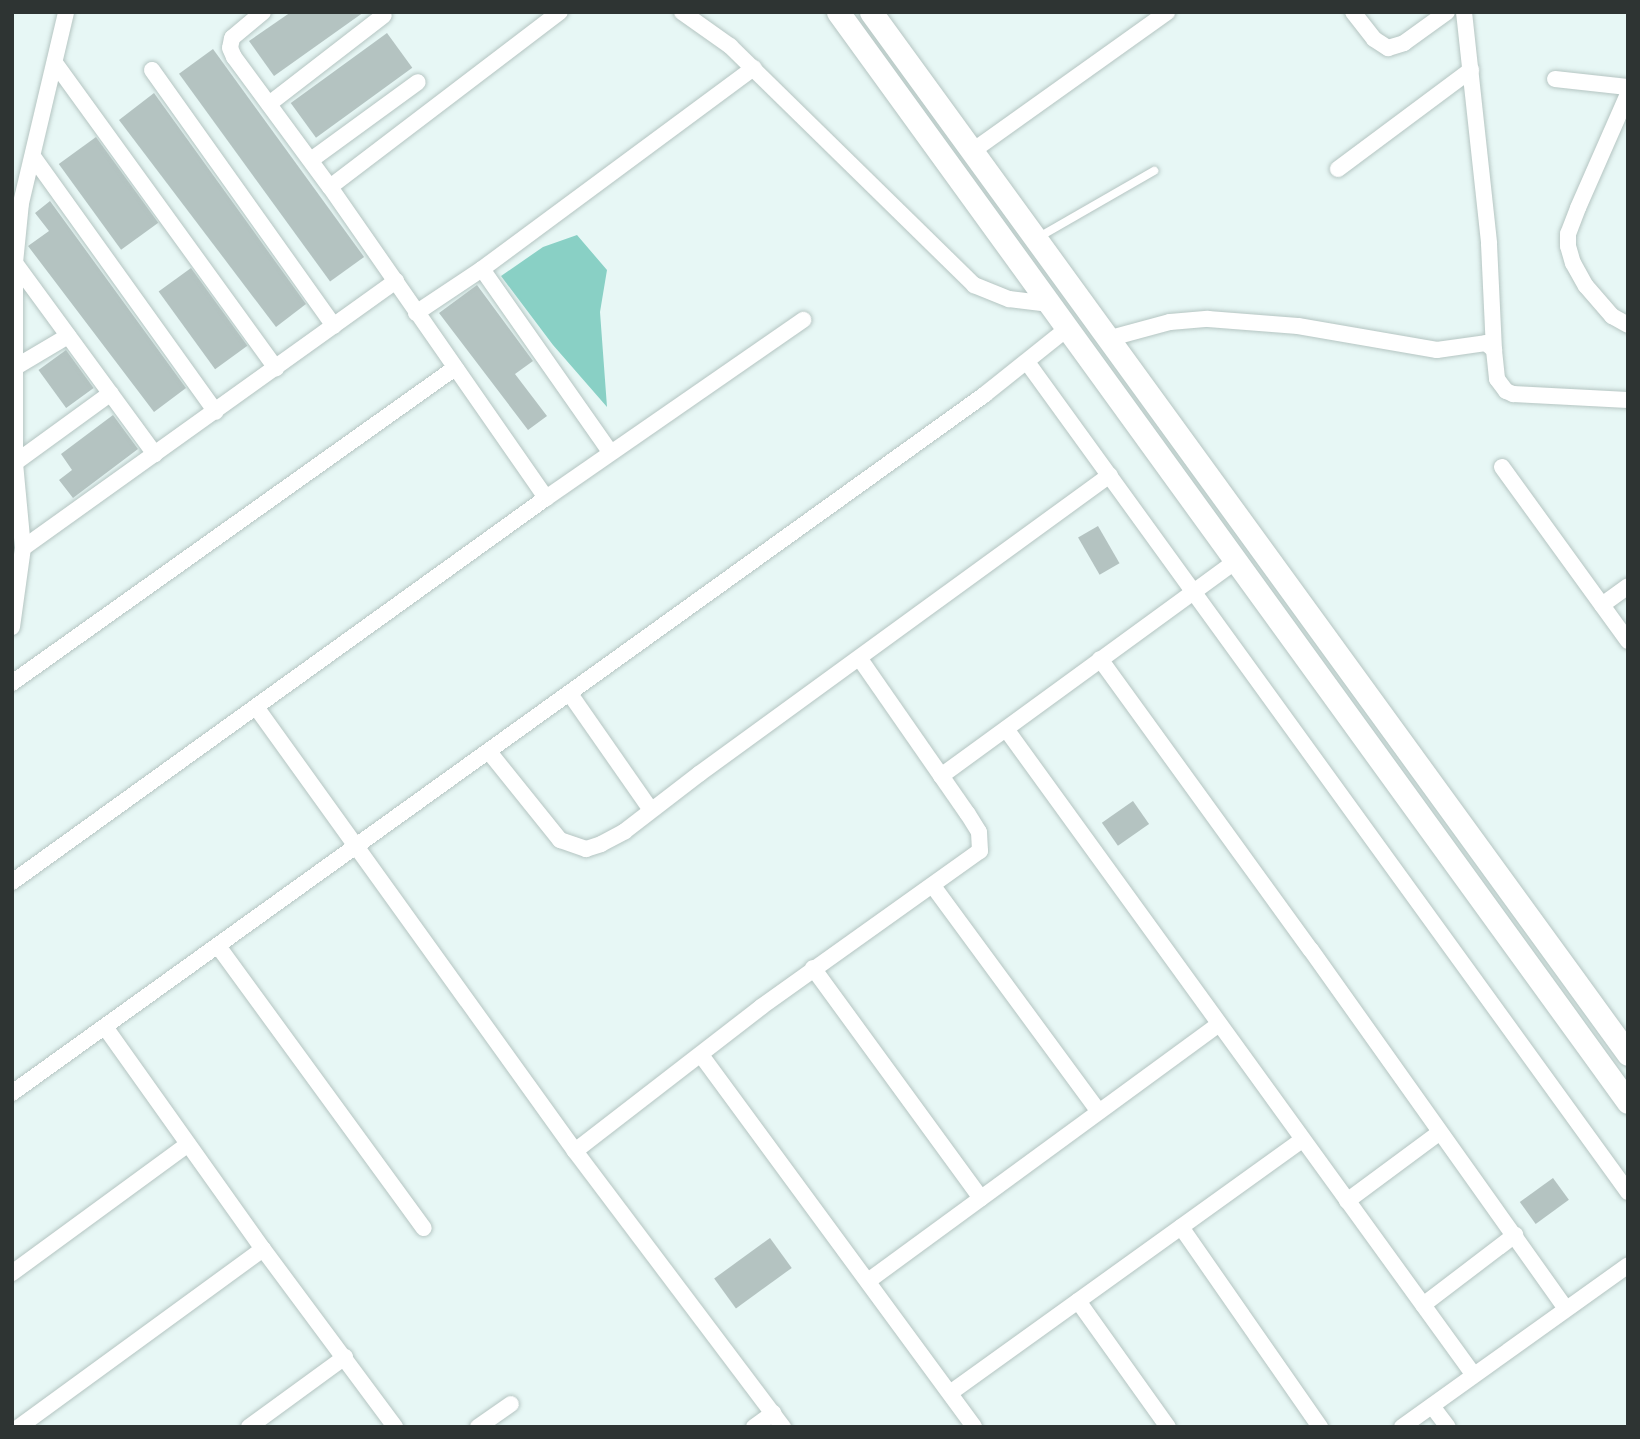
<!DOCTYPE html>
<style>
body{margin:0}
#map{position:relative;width:1640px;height:1439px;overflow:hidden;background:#e7f7f5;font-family:Georgia,serif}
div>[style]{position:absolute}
.water>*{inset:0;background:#89d0c5}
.building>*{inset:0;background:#b4c3c1;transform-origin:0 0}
.roads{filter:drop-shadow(0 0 2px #b5c5c2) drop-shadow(0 0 2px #b5c5c2)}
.lane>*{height:8px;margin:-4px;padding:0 4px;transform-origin:4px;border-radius:4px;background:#fff}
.street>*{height:16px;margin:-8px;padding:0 8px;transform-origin:8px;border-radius:8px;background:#fff}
.secondary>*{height:23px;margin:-11.5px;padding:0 11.5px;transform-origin:11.5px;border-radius:11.5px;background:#fff}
span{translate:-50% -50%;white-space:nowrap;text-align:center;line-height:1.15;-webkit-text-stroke:7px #fff;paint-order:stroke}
.frame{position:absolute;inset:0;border:14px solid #2e3433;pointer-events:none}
</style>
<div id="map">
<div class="water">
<i style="clip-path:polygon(577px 235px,607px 270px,600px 312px,607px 407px,553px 345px,501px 276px,543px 247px)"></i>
</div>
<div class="building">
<i style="clip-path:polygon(291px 12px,364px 12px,274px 76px,249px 41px)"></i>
<i style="left:387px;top:33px;width:43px;height:119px;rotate:54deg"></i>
<i style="left:213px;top:49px;width:257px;height:42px;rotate:54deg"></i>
<i style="clip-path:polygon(154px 93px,306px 304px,276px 327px,119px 120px)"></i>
<i style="left:96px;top:137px;width:106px;height:46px;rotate:54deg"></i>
<i style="clip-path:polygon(50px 201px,186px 388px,154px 412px,28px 246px,49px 231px,35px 213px)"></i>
<i style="left:191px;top:268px;width:96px;height:40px;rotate:54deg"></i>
<i style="clip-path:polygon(477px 285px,533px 361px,515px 374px,547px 416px,528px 430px,439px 313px)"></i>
<i style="left:66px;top:350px;width:47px;height:34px;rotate:54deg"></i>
<i style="clip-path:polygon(113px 415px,138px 449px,73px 498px,59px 480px,72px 470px,61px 454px)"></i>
<i style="left:1098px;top:526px;width:43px;height:23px;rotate:60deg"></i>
<i style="left:1133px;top:801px;width:28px;height:38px;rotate:55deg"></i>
<i style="left:1553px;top:1178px;width:27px;height:41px;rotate:54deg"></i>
<i style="left:770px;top:1238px;width:37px;height:69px;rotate:54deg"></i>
</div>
<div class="roads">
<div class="lane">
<i style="left:1039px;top:237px;width:133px;rotate:-29.9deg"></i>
</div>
<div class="street">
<i style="left:263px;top:12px;width:40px;rotate:140deg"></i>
<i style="left:232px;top:38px;width:10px;rotate:101deg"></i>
<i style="left:230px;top:48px;width:10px;rotate:66deg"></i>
<i style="left:234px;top:57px;width:162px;rotate:53.6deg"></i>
<i style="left:330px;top:187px;width:379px;rotate:55.2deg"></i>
<i style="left:682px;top:12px;width:59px;rotate:35.3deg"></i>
<i style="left:730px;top:46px;width:342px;rotate:44.4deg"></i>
<i style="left:974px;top:285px;width:38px;rotate:22deg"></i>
<i style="left:1009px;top:299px;width:41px;rotate:7deg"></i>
<i style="left:1353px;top:12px;width:34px;rotate:52deg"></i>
<i style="left:1374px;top:39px;width:17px;rotate:33deg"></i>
<i style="left:1388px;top:48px;width:17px;rotate:-17deg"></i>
<i style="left:1404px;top:43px;width:53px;rotate:-35.8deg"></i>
<i style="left:1464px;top:12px;width:233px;rotate:83.8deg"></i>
<i style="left:1489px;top:244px;width:106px;rotate:87.3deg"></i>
<i style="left:55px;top:63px;width:377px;rotate:54.1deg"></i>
<i style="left:152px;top:70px;width:314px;rotate:54.6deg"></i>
<i style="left:1555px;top:79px;width:73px;rotate:6.3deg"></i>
<i style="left:1628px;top:94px;width:124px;rotate:113.7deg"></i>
<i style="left:1578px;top:208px;width:28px;rotate:111deg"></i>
<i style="left:1568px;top:234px;width:12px;rotate:90deg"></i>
<i style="left:1568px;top:246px;width:18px;rotate:74deg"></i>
<i style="left:1573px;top:263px;width:26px;rotate:61deg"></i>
<i style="left:1586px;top:286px;width:40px;rotate:49deg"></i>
<i style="left:1612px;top:316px;width:18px;rotate:29deg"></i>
<i style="left:269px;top:104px;width:145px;rotate:-37.7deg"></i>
<i style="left:971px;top:152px;width:241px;rotate:-35.5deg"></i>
<i style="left:34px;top:158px;width:312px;rotate:54.4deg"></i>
<i style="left:311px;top:160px;width:132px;rotate:-36.1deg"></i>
<i style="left:1338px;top:169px;width:166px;rotate:-36.7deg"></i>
<i style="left:330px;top:187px;width:289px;rotate:-37.3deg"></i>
<i style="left:15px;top:263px;width:237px;rotate:53.8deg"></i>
<i style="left:482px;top:269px;width:223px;rotate:55deg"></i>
<i style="left:416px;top:313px;width:79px;rotate:-33.7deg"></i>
<i style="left:482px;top:269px;width:338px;rotate:-36.5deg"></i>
<i style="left:1107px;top:339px;width:65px;rotate:-15.1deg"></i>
<i style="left:1170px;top:322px;width:38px;rotate:-5deg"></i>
<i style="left:1208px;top:319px;width:90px;rotate:4.4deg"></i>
<i style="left:1298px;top:326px;width:141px;rotate:9.8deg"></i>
<i style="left:1437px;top:350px;width:49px;rotate:-8.1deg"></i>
<i style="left:1486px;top:343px;width:11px;rotate:41deg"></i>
<i style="left:1494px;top:350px;width:29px;rotate:84deg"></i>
<i style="left:1497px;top:379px;width:15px;rotate:53deg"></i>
<i style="left:1506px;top:391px;width:8px;rotate:23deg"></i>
<i style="left:1513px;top:394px;width:115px;rotate:3deg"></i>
<i style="left:1027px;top:362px;width:1025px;rotate:54.09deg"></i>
<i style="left:14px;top:368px;width:63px;rotate:-30.7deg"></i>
<i style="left:12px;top:465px;width:122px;rotate:-36deg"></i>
<i style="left:1502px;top:467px;width:215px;rotate:54.1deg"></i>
<i style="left:23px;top:548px;width:459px;rotate:-35.6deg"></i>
<i style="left:1602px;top:605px;width:32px;rotate:-36deg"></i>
<i style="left:12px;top:627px;width:80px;rotate:-82.1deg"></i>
<i style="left:23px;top:548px;width:84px;rotate:-95.4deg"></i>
<i style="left:15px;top:464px;width:201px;rotate:-90deg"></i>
<i style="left:15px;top:263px;width:60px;rotate:-84.3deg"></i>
<i style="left:21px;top:203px;width:196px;rotate:-76.7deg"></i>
<i style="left:1100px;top:659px;width:359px;rotate:54.1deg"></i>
<i style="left:1311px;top:950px;width:439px;rotate:54.6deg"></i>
<i style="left:12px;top:683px;width:544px;rotate:-35.42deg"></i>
<i style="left:570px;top:694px;width:141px;rotate:55.1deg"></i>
<i style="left:256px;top:707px;width:547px;rotate:54.3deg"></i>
<i style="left:575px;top:1151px;width:346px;rotate:53deg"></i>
<i style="left:1006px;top:729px;width:796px;rotate:54.09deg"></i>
<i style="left:490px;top:753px;width:112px;rotate:51.2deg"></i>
<i style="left:560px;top:840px;width:28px;rotate:19deg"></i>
<i style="left:586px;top:849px;width:16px;rotate:-18deg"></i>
<i style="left:601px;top:844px;width:27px;rotate:-28deg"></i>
<i style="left:625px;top:831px;width:93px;rotate:-37.6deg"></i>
<i style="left:699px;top:774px;width:508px;rotate:-36.04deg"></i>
<i style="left:941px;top:776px;width:365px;rotate:-36.1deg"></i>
<i style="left:12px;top:882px;width:658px;rotate:-35.72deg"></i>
<i style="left:546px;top:498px;width:313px;rotate:-34.7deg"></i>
<i style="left:933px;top:886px;width:279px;rotate:53.7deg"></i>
<i style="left:218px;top:946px;width:349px;rotate:53.9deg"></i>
<i style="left:813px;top:968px;width:285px;rotate:53.9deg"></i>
<i style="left:105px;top:1027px;width:272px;rotate:54.6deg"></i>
<i style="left:263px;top:1249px;width:222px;rotate:53.4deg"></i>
<i style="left:701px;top:1055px;width:461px;rotate:53.7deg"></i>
<i style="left:12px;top:1093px;width:1197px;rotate:-35.68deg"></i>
<i style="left:984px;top:395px;width:107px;rotate:-38.6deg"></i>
<i style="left:575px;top:1151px;width:235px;rotate:-37.7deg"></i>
<i style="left:761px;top:1007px;width:269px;rotate:-35.5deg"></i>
<i style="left:980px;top:851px;width:19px;rotate:-93deg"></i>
<i style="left:979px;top:832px;width:22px;rotate:-122deg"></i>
<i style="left:967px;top:813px;width:188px;rotate:-124.8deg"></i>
<i style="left:1347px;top:1201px;width:114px;rotate:-36.5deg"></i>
<i style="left:1181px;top:1227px;width:244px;rotate:55.2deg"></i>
<i style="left:12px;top:1273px;width:218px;rotate:-36.2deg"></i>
<i style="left:868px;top:1281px;width:435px;rotate:-36.2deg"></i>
<i style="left:1078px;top:1301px;width:155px;rotate:54.5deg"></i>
<i style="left:1423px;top:1305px;width:116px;rotate:-37.3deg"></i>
<i style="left:950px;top:1393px;width:433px;rotate:-35.7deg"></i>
<i style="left:1432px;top:1406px;width:26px;rotate:53deg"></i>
<i style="left:19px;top:1427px;width:302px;rotate:-36.1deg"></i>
<i style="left:249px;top:1427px;width:119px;rotate:-36.1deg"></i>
<i style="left:478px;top:1427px;width:40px;rotate:-34.9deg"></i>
<i style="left:754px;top:1427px;width:24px;rotate:-36deg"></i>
<i style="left:1402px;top:1427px;width:278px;rotate:-35.6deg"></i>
</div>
<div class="secondary">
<i style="left:838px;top:12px;width:1346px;rotate:54.07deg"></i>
<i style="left:871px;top:12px;width:1288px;rotate:54deg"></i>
</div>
</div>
<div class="frame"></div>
</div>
